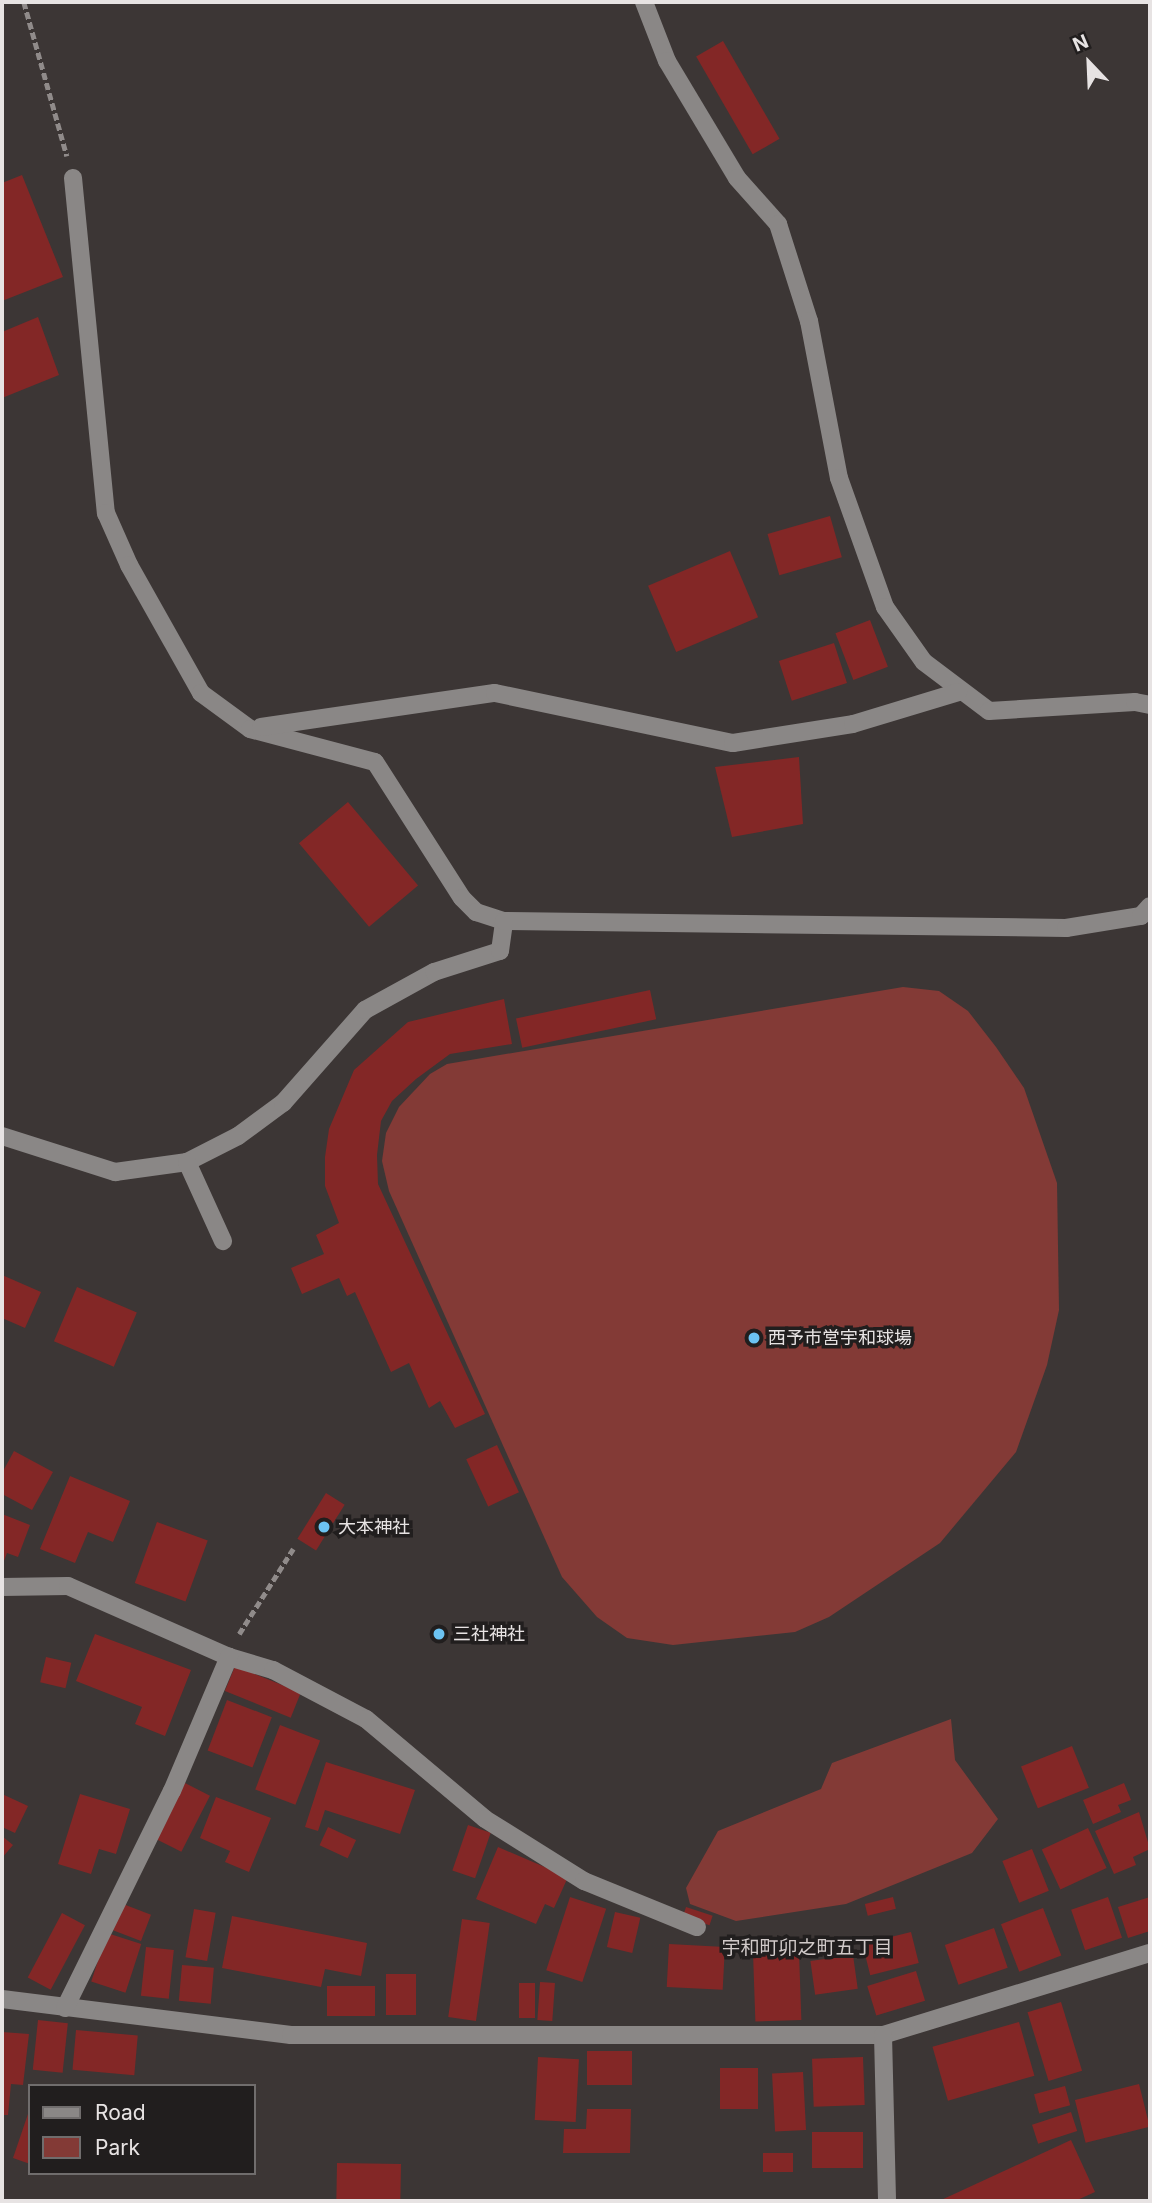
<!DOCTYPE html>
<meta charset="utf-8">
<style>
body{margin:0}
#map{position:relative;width:1152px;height:2203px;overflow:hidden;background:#3c3635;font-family:Inter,"Noto Sans JP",sans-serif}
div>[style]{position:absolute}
.green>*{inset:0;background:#833a36}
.building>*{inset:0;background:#832726;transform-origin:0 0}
.path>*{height:4.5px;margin-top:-2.25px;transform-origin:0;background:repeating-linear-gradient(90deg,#908b8a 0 7px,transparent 0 10.5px)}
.minor>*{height:18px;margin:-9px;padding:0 9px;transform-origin:9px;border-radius:9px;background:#8a8786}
.dots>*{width:19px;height:19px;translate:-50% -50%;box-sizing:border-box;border:4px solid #211e1e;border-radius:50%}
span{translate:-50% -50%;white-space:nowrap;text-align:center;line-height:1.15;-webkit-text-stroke:7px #211e1e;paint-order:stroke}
.poi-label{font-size:18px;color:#e7e3e3}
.left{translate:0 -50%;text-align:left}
.neighbourhood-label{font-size:19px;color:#d1cac9}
.frame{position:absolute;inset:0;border:4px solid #e7e3e3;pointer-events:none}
.legend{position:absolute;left:28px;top:2084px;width:228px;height:91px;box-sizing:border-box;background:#211e1e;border:2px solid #706d6d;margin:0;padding:9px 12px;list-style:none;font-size:21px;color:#e7e3e3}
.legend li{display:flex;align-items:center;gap:14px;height:35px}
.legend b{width:35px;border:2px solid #706d6d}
.north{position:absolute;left:1054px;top:28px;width:70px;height:70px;-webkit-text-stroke:5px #211e1e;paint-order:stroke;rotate:337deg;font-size:19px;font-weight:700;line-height:28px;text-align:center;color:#e7e3e3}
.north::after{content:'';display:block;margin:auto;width:24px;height:32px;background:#e7e3e3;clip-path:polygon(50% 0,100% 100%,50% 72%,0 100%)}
</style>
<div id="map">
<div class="green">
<i style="clip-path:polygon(903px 987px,939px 991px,968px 1011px,996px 1047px,1024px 1088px,1057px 1183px,1059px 1310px,1047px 1365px,1016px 1452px,940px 1543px,829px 1617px,795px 1632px,673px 1645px,627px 1638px,597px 1617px,562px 1577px,389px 1191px,382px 1161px,386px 1133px,399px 1107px,430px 1074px,447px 1064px)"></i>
<i style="clip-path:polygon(951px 1719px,955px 1760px,998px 1819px,972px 1853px,846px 1904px,736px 1921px,690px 1904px,686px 1888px,718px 1831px,821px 1789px,832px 1763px)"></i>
</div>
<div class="building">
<i style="left:723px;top:41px;width:113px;height:31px;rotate:60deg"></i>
<i style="clip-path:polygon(22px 175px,63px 277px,2px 301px,2px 183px)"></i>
<i style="clip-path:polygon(38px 317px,59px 375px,2px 398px,2px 332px)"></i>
<i style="left:830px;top:516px;width:43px;height:65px;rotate:74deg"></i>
<i style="left:730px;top:551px;width:72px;height:89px;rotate:67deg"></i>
<i style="left:870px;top:620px;width:50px;height:37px;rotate:69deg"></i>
<i style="left:834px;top:643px;width:42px;height:58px;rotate:72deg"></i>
<i style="clip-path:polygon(799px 757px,803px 824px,732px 837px,715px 767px)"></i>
<i style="left:348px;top:802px;width:109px;height:64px;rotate:50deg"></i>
<i style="left:650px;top:990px;width:30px;height:137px;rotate:78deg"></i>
<i style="clip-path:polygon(504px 999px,512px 1044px,450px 1054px,416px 1079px,392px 1101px,381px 1121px,377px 1155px,378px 1184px,485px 1414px,455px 1428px,440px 1401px,429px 1408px,409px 1363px,391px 1372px,355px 1292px,347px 1296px,339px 1278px,302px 1294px,291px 1268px,324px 1254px,316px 1235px,339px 1223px,325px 1186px,325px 1157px,329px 1129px,354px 1070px,408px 1022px)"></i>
<i style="clip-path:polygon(2px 1275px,41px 1292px,25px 1328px,2px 1318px)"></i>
<i style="left:77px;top:1287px;width:65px;height:59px;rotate:23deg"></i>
<i style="left:497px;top:1445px;width:52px;height:34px;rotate:65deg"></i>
<i style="clip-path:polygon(14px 1451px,53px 1472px,32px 1510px,2px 1494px,2px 1473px)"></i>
<i style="clip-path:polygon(70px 1476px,130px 1501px,113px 1542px,88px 1532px,75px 1563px,40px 1549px)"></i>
<i style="left:326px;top:1493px;width:22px;height:54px;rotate:32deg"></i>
<i style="clip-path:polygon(2px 1514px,30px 1525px,18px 1557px,7px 1553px,2px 1566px)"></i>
<i style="left:157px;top:1522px;width:54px;height:65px;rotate:20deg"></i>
<i style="clip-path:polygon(95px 1634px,191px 1670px,165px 1736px,135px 1724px,142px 1707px,76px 1681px)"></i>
<i style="left:46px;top:1657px;width:26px;height:26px;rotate:13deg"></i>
<i style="left:235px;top:1666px;width:71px;height:27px;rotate:22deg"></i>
<i style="left:227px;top:1700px;width:48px;height:54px;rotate:21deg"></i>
<i style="left:280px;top:1725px;width:43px;height:69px;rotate:21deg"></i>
<i style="left:1072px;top:1746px;width:45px;height:55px;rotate:68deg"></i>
<i style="clip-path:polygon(326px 1762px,415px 1790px,400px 1834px,325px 1810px,318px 1831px,305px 1827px)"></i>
<i style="left:185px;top:1783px;width:28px;height:63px;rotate:27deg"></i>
<i style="clip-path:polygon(1124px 1783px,1131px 1800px,1118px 1805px,1121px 1812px,1093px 1824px,1083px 1800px)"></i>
<i style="clip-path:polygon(2px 1794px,28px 1806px,15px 1833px,2px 1827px)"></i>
<i style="clip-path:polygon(80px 1794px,130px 1809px,116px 1854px,99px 1849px,91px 1874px,58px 1864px)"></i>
<i style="clip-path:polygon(216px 1797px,271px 1818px,249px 1872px,225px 1862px,230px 1851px,200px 1838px)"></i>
<i style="clip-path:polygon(1139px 1812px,1150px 1849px,1133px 1857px,1136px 1865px,1114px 1874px,1095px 1831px)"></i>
<i style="left:468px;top:1825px;width:24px;height:48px;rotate:19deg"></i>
<i style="left:328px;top:1827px;width:31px;height:20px;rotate:25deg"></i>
<i style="left:1088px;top:1828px;width:44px;height:51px;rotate:65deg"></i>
<i style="clip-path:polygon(2px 1836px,13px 1845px,2px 1858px)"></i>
<i style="clip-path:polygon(498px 1847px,568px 1877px,554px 1908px,545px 1904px,536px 1924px,476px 1899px)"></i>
<i style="left:1032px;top:1849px;width:45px;height:32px;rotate:68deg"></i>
<i style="left:570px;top:1897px;width:38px;height:77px;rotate:18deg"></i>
<i style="left:893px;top:1897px;width:12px;height:29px;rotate:76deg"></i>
<i style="left:1108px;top:1897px;width:43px;height:39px;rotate:71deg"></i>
<i style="clip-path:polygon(1150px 1897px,1150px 1931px,1128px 1938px,1118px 1907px)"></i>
<i style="left:123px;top:1904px;width:30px;height:28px;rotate:21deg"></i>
<i style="left:686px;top:1907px;width:28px;height:10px;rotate:18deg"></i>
<i style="left:1043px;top:1908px;width:51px;height:45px;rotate:69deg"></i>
<i style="left:194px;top:1909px;width:22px;height:49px;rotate:10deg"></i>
<i style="left:615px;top:1912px;width:26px;height:36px;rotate:13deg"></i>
<i style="left:62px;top:1913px;width:26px;height:73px;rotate:28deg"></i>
<i style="clip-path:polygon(232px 1916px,367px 1943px,361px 1976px,325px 1969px,321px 1987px,222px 1968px)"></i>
<i style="left:462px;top:1919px;width:28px;height:99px;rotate:8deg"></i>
<i style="left:994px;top:1928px;width:42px;height:52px;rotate:71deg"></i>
<i style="left:911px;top:1932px;width:32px;height:50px;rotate:76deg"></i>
<i style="left:107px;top:1933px;width:36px;height:51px;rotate:18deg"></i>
<i style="left:669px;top:1944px;width:56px;height:43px;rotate:3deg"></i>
<i style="left:146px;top:1947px;width:28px;height:49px;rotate:6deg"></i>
<i style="left:799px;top:1952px;width:68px;height:46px;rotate:88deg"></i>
<i style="left:853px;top:1955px;width:34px;height:43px;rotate:82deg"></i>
<i style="left:182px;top:1965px;width:32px;height:36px;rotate:5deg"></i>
<i style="left:916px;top:1971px;width:31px;height:51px;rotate:73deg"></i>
<i style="left:386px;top:1974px;width:30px;height:41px"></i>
<i style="left:540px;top:1982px;width:15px;height:38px;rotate:4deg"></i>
<i style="left:519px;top:1983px;width:16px;height:35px"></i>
<i style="left:375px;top:1986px;width:30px;height:48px;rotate:90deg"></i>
<i style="left:1061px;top:2002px;width:72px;height:35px;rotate:73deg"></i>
<i style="left:38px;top:2020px;width:30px;height:50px;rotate:6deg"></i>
<i style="left:1019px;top:2022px;width:56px;height:90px;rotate:74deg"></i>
<i style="left:76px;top:2030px;width:62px;height:40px;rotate:5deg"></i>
<i style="clip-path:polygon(2px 2032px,29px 2034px,23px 2085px,11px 2084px,8px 2115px,2px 2115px)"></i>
<i style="left:587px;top:2051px;width:45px;height:34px"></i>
<i style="left:538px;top:2057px;width:41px;height:63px;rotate:3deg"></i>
<i style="left:863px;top:2057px;width:48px;height:51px;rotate:88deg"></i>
<i style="left:720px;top:2068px;width:38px;height:41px"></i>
<i style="left:803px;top:2072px;width:58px;height:31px;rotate:87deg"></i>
<i style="left:1139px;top:2084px;width:44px;height:66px;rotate:76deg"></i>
<i style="left:1065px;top:2086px;width:20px;height:32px;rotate:75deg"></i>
<i style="clip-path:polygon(587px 2109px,631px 2109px,630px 2153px,563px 2153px,564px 2129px,586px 2129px)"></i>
<i style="clip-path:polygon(29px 2111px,30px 2111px,30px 2164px,13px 2158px)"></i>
<i style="left:1071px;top:2112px;width:20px;height:41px;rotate:72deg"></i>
<i style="left:812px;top:2132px;width:51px;height:36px"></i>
<i style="clip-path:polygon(1071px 2140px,1095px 2192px,1075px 2201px,939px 2201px)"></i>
<i style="left:763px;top:2153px;width:30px;height:19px"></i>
<i style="left:337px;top:2163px;width:64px;height:38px;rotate:1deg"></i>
</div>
<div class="path">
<i style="left:24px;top:2px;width:160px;rotate:74.4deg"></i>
<i style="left:239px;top:1634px;width:101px;rotate:-57.6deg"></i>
</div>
<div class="minor">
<i style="left:644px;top:2px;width:63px;rotate:68.7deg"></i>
<i style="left:667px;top:61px;width:136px;rotate:59.1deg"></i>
<i style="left:737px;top:178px;width:62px;rotate:48.3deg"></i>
<i style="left:778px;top:224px;width:102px;rotate:72.3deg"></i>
<i style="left:809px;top:321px;width:160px;rotate:79.2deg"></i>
<i style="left:839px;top:478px;width:137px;rotate:70.4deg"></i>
<i style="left:885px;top:607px;width:67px;rotate:54.7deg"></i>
<i style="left:924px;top:662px;width:81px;rotate:37deg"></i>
<i style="left:989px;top:711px;width:146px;rotate:-3.5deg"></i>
<i style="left:1135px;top:702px;width:15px;rotate:11deg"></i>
<i style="left:73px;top:178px;width:337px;rotate:84.4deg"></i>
<i style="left:106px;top:513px;width:57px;rotate:66.1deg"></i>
<i style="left:129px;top:565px;width:147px;rotate:60.6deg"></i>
<i style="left:201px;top:693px;width:61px;rotate:36.3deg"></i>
<i style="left:250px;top:729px;width:129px;rotate:14.8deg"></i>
<i style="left:375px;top:762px;width:161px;rotate:57.4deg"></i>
<i style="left:462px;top:898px;width:20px;rotate:45deg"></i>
<i style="left:476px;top:912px;width:29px;rotate:18deg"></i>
<i style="left:261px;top:727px;width:236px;rotate:-8.3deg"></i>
<i style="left:495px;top:693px;width:243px;rotate:11.9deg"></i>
<i style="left:733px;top:743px;width:121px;rotate:-9deg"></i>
<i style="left:853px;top:724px;width:110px;rotate:-16.9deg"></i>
<i style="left:2px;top:1136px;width:119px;rotate:17.7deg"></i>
<i style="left:115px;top:1172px;width:73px;rotate:-7.9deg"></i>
<i style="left:187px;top:1162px;width:57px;rotate:-27deg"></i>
<i style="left:238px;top:1136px;width:56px;rotate:-36.3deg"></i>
<i style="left:283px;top:1103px;width:124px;rotate:-48.6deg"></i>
<i style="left:365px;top:1010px;width:79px;rotate:-28.8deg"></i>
<i style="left:434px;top:972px;width:69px;rotate:-17.7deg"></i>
<i style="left:500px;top:951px;width:30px;rotate:-82deg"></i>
<i style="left:504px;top:921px;width:562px;rotate:0.71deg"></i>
<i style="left:1066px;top:928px;width:76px;rotate:-9.1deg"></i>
<i style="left:1141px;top:916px;width:13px;rotate:-48deg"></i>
<i style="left:187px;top:1162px;width:87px;rotate:65.5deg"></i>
<i style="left:2px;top:1587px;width:66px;rotate:-0.9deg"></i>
<i style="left:68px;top:1586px;width:176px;rotate:23.8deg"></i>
<i style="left:229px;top:1657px;width:46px;rotate:16.5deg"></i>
<i style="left:273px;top:1670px;width:105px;rotate:27.8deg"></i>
<i style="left:366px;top:1719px;width:155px;rotate:40deg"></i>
<i style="left:485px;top:1819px;width:117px;rotate:32.1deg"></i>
<i style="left:584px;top:1881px;width:122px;rotate:22.2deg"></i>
<i style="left:2px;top:1999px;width:291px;rotate:7.1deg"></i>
<i style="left:291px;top:2035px;width:592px"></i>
<i style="left:883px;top:2035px;width:279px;rotate:-17.1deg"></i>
<i style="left:65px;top:2008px;width:242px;rotate:-63.8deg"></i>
<i style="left:172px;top:1791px;width:146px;rotate:-67deg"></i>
<i style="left:883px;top:2035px;width:166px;rotate:88.6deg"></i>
</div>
<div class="dots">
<i style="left:754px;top:1338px;background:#6cc3f2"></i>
<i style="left:324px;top:1527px;background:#6cc3f2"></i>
<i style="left:439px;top:1634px;background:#6cc3f2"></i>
</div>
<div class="poi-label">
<span class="left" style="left:768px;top:1338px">西予市営宇和球場</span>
<span class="left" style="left:338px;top:1527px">大本神社</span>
<span class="left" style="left:453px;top:1634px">三社神社</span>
</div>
<div class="neighbourhood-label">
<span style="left:807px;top:1948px">宇和町卯之町五丁目</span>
</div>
<div class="frame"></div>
<ul class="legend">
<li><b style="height:9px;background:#8a8786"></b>Road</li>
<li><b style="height:19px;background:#833a36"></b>Park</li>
</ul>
<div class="north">N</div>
</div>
